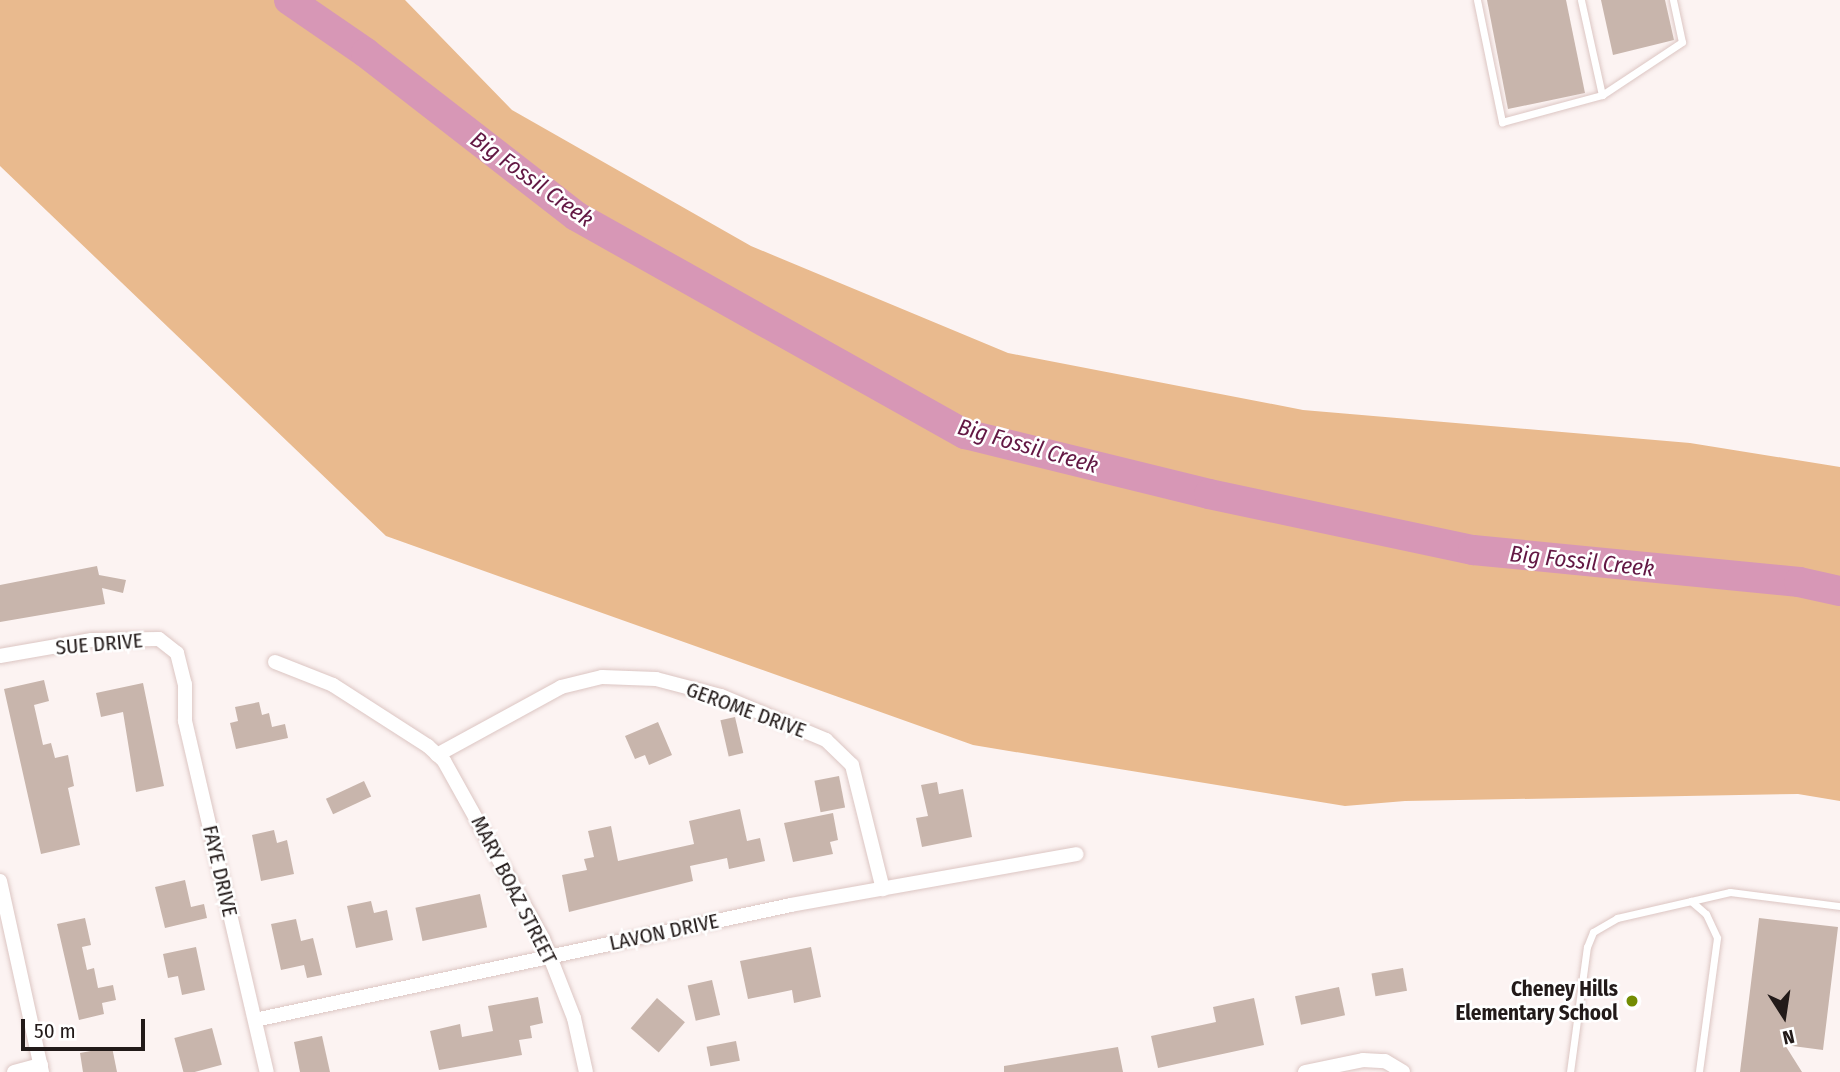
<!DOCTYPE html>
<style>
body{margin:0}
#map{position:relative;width:1840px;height:1072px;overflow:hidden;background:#fcf3f2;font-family:"Fira Sans Condensed",sans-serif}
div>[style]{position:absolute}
.green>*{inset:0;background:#e9ba8e}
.river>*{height:30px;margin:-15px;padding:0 15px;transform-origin:15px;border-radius:15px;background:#d797b6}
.building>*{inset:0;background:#c8b5ac;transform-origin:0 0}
.roads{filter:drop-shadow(0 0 2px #dcc6c3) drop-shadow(0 0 2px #dcc6c3)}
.lane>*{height:7px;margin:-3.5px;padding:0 3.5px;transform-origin:3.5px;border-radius:3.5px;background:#fff}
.street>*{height:14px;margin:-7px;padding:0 7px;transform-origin:7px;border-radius:7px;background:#fff}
.dots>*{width:19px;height:19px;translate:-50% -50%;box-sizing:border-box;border:4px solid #fff;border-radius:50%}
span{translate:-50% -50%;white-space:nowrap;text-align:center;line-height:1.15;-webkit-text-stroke:5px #fff;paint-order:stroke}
.street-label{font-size:21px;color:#221a19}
.poi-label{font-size:21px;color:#221a19;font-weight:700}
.right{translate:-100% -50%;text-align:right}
.water-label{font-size:23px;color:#631844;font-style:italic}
.north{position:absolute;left:1749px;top:981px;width:70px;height:70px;-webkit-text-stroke:5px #fff;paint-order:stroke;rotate:168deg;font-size:19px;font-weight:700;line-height:28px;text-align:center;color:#221a19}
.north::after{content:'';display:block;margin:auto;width:24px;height:32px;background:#221a19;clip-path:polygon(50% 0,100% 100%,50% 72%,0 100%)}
.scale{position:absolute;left:21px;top:1019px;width:124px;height:32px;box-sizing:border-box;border:4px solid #221a19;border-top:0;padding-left:9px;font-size:21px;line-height:24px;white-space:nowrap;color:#221a19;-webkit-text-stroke:5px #fff;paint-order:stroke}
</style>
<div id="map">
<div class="green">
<i style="clip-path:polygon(0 0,405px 0,512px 110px,751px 246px,1008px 353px,1303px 410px,1690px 443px,1840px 467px,1840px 801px,1798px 794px,1405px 801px,1345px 806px,973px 745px,386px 536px,0 166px)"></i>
</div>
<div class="river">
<i style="left:289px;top:0;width:93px;rotate:34.5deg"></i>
<i style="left:366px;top:53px;width:266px;rotate:37.8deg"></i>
<i style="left:576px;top:216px;width:446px;rotate:29.3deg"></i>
<i style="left:965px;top:434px;width:251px;rotate:13.8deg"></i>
<i style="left:1209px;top:494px;width:270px;rotate:12deg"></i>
<i style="left:1473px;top:550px;width:328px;rotate:5.6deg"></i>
<i style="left:1799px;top:582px;width:42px;rotate:12.4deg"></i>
</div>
<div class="building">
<i style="clip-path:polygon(1487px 0,1566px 0,1585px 93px,1508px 109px)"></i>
<i style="clip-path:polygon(1601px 0,1665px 0,1674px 40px,1613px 55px)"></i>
<i style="clip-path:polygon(97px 566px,99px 575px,126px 580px,123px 593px,102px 588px,105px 604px,0 622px,0 585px)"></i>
<i style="clip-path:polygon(44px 680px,49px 701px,34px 705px,43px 745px,51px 743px,55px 758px,68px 755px,74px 786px,68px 788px,80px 845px,41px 854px,4px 689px)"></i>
<i style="clip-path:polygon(143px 683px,164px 786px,136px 792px,123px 712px,101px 717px,96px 693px)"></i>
<i style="clip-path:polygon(259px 702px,262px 715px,269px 713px,272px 727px,285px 724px,288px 738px,236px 749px,230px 723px,238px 721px,235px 707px)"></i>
<i style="left:735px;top:717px;width:37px;height:15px;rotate:77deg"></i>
<i style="clip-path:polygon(658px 722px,672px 755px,649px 765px,645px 755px,635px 759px,625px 736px)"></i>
<i style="left:839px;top:776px;width:32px;height:25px;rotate:79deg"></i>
<i style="left:364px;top:781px;width:17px;height:42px;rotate:65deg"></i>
<i style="clip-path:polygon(937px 782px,939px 794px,963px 789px,972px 837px,922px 847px,916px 818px,928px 816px,921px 785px)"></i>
<i style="clip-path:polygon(740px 809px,747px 841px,760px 838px,765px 861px,729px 869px,727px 858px,690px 866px,693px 881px,569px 912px,562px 875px,587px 870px,584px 859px,594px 857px,588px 831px,611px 826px,618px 861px,694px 844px,689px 821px)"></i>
<i style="clip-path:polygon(833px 813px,838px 840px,830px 842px,833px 854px,793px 862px,784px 823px)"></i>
<i style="clip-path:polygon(274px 830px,277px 843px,287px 840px,294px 874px,261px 881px,252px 835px)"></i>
<i style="clip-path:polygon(185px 880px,191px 907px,204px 904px,207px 918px,165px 928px,155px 887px)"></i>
<i style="left:480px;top:894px;width:34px;height:66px;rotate:78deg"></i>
<i style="clip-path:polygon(371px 901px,374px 913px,387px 910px,393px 940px,356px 948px,347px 906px)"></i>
<i style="clip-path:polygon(85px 918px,91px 945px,82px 947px,87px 970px,94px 968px,98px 988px,113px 985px,116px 1000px,102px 1003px,104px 1014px,79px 1020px,57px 924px)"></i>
<i style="clip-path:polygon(1759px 918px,1838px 927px,1823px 1050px,1785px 1045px,1802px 1072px,1740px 1072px)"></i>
<i style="clip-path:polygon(296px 919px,301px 941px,313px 938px,322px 975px,307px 978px,304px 965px,281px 970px,271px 924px)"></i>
<i style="clip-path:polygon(196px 947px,205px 990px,182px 995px,178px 976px,168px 978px,163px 954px)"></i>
<i style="clip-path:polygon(811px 947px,821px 997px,794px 1003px,792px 990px,748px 999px,740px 961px)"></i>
<i style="left:1403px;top:968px;width:23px;height:32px;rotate:80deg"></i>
<i style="left:712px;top:980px;width:36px;height:25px;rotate:77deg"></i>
<i style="left:1339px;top:987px;width:29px;height:45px;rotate:78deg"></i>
<i style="clip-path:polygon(538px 997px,543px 1023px,530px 1026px,532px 1038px,519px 1040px,522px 1055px,439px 1070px,430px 1031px,460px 1024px,462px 1037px,493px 1031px,488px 1006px)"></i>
<i style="left:657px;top:998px;width:37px;height:40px;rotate:41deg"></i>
<i style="clip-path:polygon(1254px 998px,1264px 1045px,1158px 1068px,1151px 1036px,1216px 1022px,1213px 1007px)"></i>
<i style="left:212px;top:1028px;width:38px;height:39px;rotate:75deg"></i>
<i style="clip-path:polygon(322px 1036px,330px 1072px,300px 1072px,294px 1042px)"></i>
<i style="left:736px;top:1041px;width:20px;height:30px;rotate:79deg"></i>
<i style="clip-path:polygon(112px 1047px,117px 1072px,83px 1072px,80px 1053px)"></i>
<i style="clip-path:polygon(1118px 1047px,1123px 1072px,1004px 1072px,1004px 1066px)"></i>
</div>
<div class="roads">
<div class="lane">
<i style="left:1477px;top:0;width:125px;rotate:78.4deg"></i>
<i style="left:1502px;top:122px;width:104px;rotate:-15.1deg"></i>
<i style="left:1602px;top:95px;width:97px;rotate:-102.5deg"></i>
<i style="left:1602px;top:95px;width:96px;rotate:-33.5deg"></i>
<i style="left:1682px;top:42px;width:43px;rotate:-102.1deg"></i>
<i style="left:1691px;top:901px;width:40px;rotate:-13deg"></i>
<i style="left:1730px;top:892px;width:111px;rotate:7.3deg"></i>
<i style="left:1570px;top:1072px;width:126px;rotate:-82.3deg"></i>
<i style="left:1587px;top:947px;width:16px;rotate:-68deg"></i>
<i style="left:1593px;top:932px;width:28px;rotate:-30deg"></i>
<i style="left:1617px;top:918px;width:76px;rotate:-12.9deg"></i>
<i style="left:1691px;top:901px;width:20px;rotate:41deg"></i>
<i style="left:1706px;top:914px;width:26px;rotate:65deg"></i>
<i style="left:1717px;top:938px;width:135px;rotate:97.7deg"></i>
</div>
<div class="street">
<i style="left:0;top:656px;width:93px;rotate:-9.9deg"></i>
<i style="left:92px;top:640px;width:67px;rotate:-0.9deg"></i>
<i style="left:159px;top:639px;width:23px;rotate:38deg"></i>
<i style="left:177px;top:653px;width:32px;rotate:76deg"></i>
<i style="left:185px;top:684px;width:37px;rotate:90deg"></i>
<i style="left:185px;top:721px;width:360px;rotate:76.9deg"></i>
<i style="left:275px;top:662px;width:62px;rotate:21.6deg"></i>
<i style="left:333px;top:685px;width:113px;rotate:32.7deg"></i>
<i style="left:428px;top:746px;width:22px;rotate:43deg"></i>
<i style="left:444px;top:761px;width:204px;rotate:60.9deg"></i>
<i style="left:543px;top:939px;width:85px;rotate:68.6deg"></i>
<i style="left:574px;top:1018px;width:55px;rotate:77.5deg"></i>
<i style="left:437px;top:755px;width:141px;rotate:-28.7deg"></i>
<i style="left:561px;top:687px;width:42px;rotate:-13.7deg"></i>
<i style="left:602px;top:677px;width:54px;rotate:2.1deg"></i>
<i style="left:656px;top:679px;width:67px;rotate:14.7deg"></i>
<i style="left:721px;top:696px;width:114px;rotate:22.7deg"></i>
<i style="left:826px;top:740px;width:36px;rotate:44deg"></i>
<i style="left:852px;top:765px;width:128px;rotate:76deg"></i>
<i style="left:0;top:881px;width:196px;rotate:77.6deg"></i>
<i style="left:255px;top:1020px;width:548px;rotate:-12.11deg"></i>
<i style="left:791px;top:905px;width:290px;rotate:-10.1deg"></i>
<i style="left:14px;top:1072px;width:28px;rotate:-15deg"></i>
<i style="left:1305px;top:1072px;width:59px;rotate:-11.7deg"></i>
<i style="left:1363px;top:1060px;width:22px;rotate:3deg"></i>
<i style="left:1385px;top:1061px;width:21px;rotate:31deg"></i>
</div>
</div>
<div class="dots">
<i style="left:1632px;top:1001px;background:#738c02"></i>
</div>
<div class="street-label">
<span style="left:99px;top:644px;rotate:-5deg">SUE DRIVE</span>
<span style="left:746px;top:710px;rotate:20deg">GEROME DRIVE</span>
<span style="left:220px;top:871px;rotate:77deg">FAYE DRIVE</span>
<span style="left:514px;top:890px;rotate:63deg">MARY BOAZ STREET</span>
<span style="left:664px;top:932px;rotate:-12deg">LAVON DRIVE</span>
</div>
<div class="poi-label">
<span class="right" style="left:1618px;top:1001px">Cheney Hills<br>Elementary School</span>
</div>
<div class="water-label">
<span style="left:532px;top:179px;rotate:36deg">Big Fossil Creek</span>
<span style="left:1028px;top:446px;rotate:16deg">Big Fossil Creek</span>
<span style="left:1582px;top:561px;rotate:6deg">Big Fossil Creek</span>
</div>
<div class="north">N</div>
<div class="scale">50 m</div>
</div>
